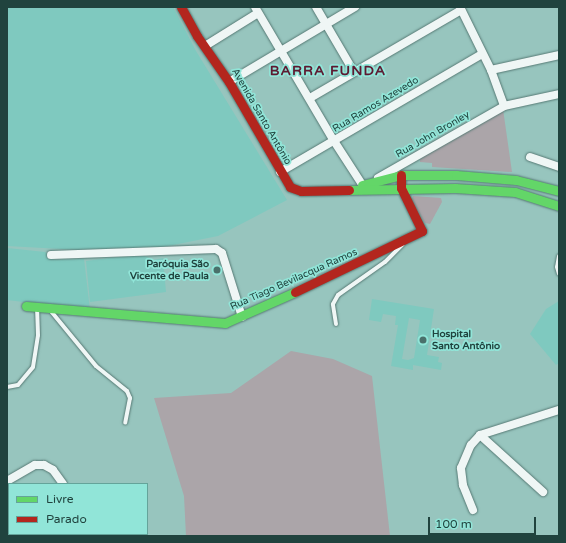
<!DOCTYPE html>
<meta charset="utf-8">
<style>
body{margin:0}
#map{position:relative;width:566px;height:543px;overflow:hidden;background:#97c5be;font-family:"Varela Round",sans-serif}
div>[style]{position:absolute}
.built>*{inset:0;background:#7fc9bf}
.green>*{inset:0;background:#aba5a9}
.roads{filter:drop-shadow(0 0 1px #567974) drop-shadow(0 0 1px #567974)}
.lane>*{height:4px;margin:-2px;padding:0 2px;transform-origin:2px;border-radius:2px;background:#eff6f5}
.street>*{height:8px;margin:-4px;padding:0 4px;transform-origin:4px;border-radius:4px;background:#eff6f5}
.fast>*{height:9px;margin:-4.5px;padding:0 4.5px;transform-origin:4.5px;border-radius:4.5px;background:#63d668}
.jam>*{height:9px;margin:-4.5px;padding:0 4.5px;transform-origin:4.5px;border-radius:4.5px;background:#b3261e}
.dots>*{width:11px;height:11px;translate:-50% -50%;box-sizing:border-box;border:2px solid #91e5d8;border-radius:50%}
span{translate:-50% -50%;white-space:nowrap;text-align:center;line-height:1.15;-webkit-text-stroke:3.5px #91e5d8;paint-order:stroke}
.street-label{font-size:10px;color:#20433e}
.poi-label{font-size:10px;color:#20433e;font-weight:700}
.right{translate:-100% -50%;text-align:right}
.left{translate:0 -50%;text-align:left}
.district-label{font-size:14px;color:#5d1a31;font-weight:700;letter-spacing:1px}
.frame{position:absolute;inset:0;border:8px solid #20433e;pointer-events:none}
.legend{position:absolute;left:8px;top:483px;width:140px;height:52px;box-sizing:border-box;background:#91e5d8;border:1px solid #64a49a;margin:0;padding:5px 7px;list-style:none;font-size:12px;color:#20433e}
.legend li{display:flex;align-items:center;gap:8px;height:20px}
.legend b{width:20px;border:1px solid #64a49a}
.scale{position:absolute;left:428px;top:517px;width:108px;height:18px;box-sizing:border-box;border:2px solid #20433e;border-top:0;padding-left:5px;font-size:12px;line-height:14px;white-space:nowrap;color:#20433e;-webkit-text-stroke:3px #91e5d8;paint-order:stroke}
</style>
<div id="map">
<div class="built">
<i style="clip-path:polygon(7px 7px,173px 7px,196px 51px,287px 200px,218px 236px,158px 248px,99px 251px,7px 246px)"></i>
<i style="clip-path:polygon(7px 248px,45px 252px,54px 260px,84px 259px,90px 310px,7px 300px)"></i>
<i style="clip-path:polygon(141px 254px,153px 260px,163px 258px,166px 292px,90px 302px,86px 261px)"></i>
<i style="clip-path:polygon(evenodd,372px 299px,434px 309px,427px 355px,439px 357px,438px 362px,442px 363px,441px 370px,413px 365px,413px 370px,391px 366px,398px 325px,395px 325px,396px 316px,383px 314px,381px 322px,369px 320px,372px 299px,409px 318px,420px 320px,414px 358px,408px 360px,402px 359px,409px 318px)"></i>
<i style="clip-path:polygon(559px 301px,559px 363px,556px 365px,530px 334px,546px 309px)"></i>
</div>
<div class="green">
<i style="clip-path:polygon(503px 109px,512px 172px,432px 167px,432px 163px,420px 162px,420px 156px)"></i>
<i style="clip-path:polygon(413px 196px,441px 198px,442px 202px,430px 224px,425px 223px,412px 201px)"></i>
<i style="clip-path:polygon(291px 351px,333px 359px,372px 376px,390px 536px,186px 536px,184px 496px,154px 398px,231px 393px)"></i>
</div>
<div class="roads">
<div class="lane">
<i style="left:559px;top:256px;width:11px;rotate:100deg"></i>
<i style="left:557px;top:267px;width:7px;rotate:74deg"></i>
<i style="left:50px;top:310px;width:72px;rotate:50.6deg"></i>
<i style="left:96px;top:366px;width:40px;rotate:39deg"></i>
<i style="left:127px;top:391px;width:8px;rotate:67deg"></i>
<i style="left:130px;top:398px;width:25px;rotate:101deg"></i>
<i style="left:336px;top:324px;width:20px;rotate:-99deg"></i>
<i style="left:333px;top:304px;width:10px;rotate:-61deg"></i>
<i style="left:338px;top:295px;width:57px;rotate:-35.1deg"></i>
<i style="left:385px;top:262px;width:25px;rotate:-45deg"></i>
<i style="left:7px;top:387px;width:11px;rotate:-10deg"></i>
<i style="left:18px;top:385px;width:23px;rotate:-50deg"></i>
<i style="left:33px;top:367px;width:32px;rotate:-81deg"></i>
<i style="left:38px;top:335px;width:27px;rotate:-92deg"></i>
<i style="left:7px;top:529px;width:4px;rotate:56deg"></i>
</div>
<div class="street">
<i style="left:255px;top:7px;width:156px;rotate:59.5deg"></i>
<i style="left:334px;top:141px;width:57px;rotate:57.1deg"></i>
<i style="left:316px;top:7px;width:75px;rotate:59.7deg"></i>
<i style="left:460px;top:7px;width:70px;rotate:63.8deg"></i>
<i style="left:491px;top:70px;width:38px;rotate:70deg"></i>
<i style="left:205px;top:46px;width:62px;rotate:-31.9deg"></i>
<i style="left:491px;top:70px;width:70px;rotate:-12.4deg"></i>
<i style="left:229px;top:82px;width:147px;rotate:-30.8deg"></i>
<i style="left:310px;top:98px;width:175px;rotate:-30.2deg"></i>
<i style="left:530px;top:157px;width:31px;rotate:19deg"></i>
<i style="left:280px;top:172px;width:234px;rotate:-30.3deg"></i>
<i style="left:378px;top:178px;width:145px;rotate:-29.7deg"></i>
<i style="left:504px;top:106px;width:56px;rotate:-12.3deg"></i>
<i style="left:51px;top:255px;width:165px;rotate:-2.1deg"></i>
<i style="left:216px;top:249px;width:7px;rotate:34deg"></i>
<i style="left:222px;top:253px;width:67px;rotate:72.6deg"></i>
<i style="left:480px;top:435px;width:85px;rotate:42.1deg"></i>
<i style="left:7px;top:481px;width:32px;rotate:-30deg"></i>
<i style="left:35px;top:465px;width:9px"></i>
<i style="left:44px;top:465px;width:10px;rotate:29deg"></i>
<i style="left:53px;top:470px;width:17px;rotate:54deg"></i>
<i style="left:473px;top:510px;width:27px;rotate:-112deg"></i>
<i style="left:463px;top:485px;width:17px;rotate:-97deg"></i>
<i style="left:461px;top:468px;width:25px;rotate:-67deg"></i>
<i style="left:471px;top:445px;width:13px;rotate:-48deg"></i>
<i style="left:480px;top:435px;width:83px;rotate:-17.6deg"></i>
<i style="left:98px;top:534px;width:4px;rotate:27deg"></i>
</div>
<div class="fast">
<i style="left:362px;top:185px;width:40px;rotate:-14.4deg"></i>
<i style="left:401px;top:175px;width:55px"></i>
<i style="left:456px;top:175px;width:60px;rotate:4.8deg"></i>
<i style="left:516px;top:180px;width:44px;rotate:14.3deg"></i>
<i style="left:349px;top:190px;width:106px;rotate:-1.1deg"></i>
<i style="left:455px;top:188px;width:60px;rotate:3.8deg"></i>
<i style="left:515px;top:192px;width:46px;rotate:17.7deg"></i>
<i style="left:26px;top:306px;width:200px;rotate:4.9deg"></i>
<i style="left:225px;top:323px;width:77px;rotate:-23.9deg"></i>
</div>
<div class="jam">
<i style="left:181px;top:7px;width:33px;rotate:61deg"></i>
<i style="left:197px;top:36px;width:56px;rotate:55.2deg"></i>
<i style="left:229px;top:82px;width:121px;rotate:59.8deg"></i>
<i style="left:290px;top:187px;width:12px;rotate:20deg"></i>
<i style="left:301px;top:191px;width:48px;rotate:-1.2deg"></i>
<i style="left:295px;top:292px;width:141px;rotate:-25.7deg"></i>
<i style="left:422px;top:231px;width:48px;rotate:-116deg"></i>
<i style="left:401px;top:188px;width:13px;rotate:-90deg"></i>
</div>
</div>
<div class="dots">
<i style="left:217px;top:270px;background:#4a706b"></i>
<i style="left:423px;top:340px;background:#4a706b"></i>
</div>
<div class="street-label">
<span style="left:376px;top:105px;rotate:-31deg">Rua Ramos Azevedo</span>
<span style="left:261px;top:117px;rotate:60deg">Avenida Santo Antônio</span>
<span style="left:433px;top:135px;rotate:-30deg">Rua John Bronley</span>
<span style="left:294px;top:280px;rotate:-24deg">Rua Tiago Bevilacqua Ramos</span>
</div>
<div class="poi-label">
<span class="right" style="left:209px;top:270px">Paróquia São<br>Vicente de Paula</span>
<span class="left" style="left:432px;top:340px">Hospital<br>Santo Antônio</span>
</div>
<div class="district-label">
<span style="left:328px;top:71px">BARRA FUNDA</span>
</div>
<div class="frame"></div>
<ul class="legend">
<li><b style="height:5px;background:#63d668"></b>Livre</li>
<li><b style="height:5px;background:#b3261e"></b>Parado</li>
</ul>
<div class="scale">100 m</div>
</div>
